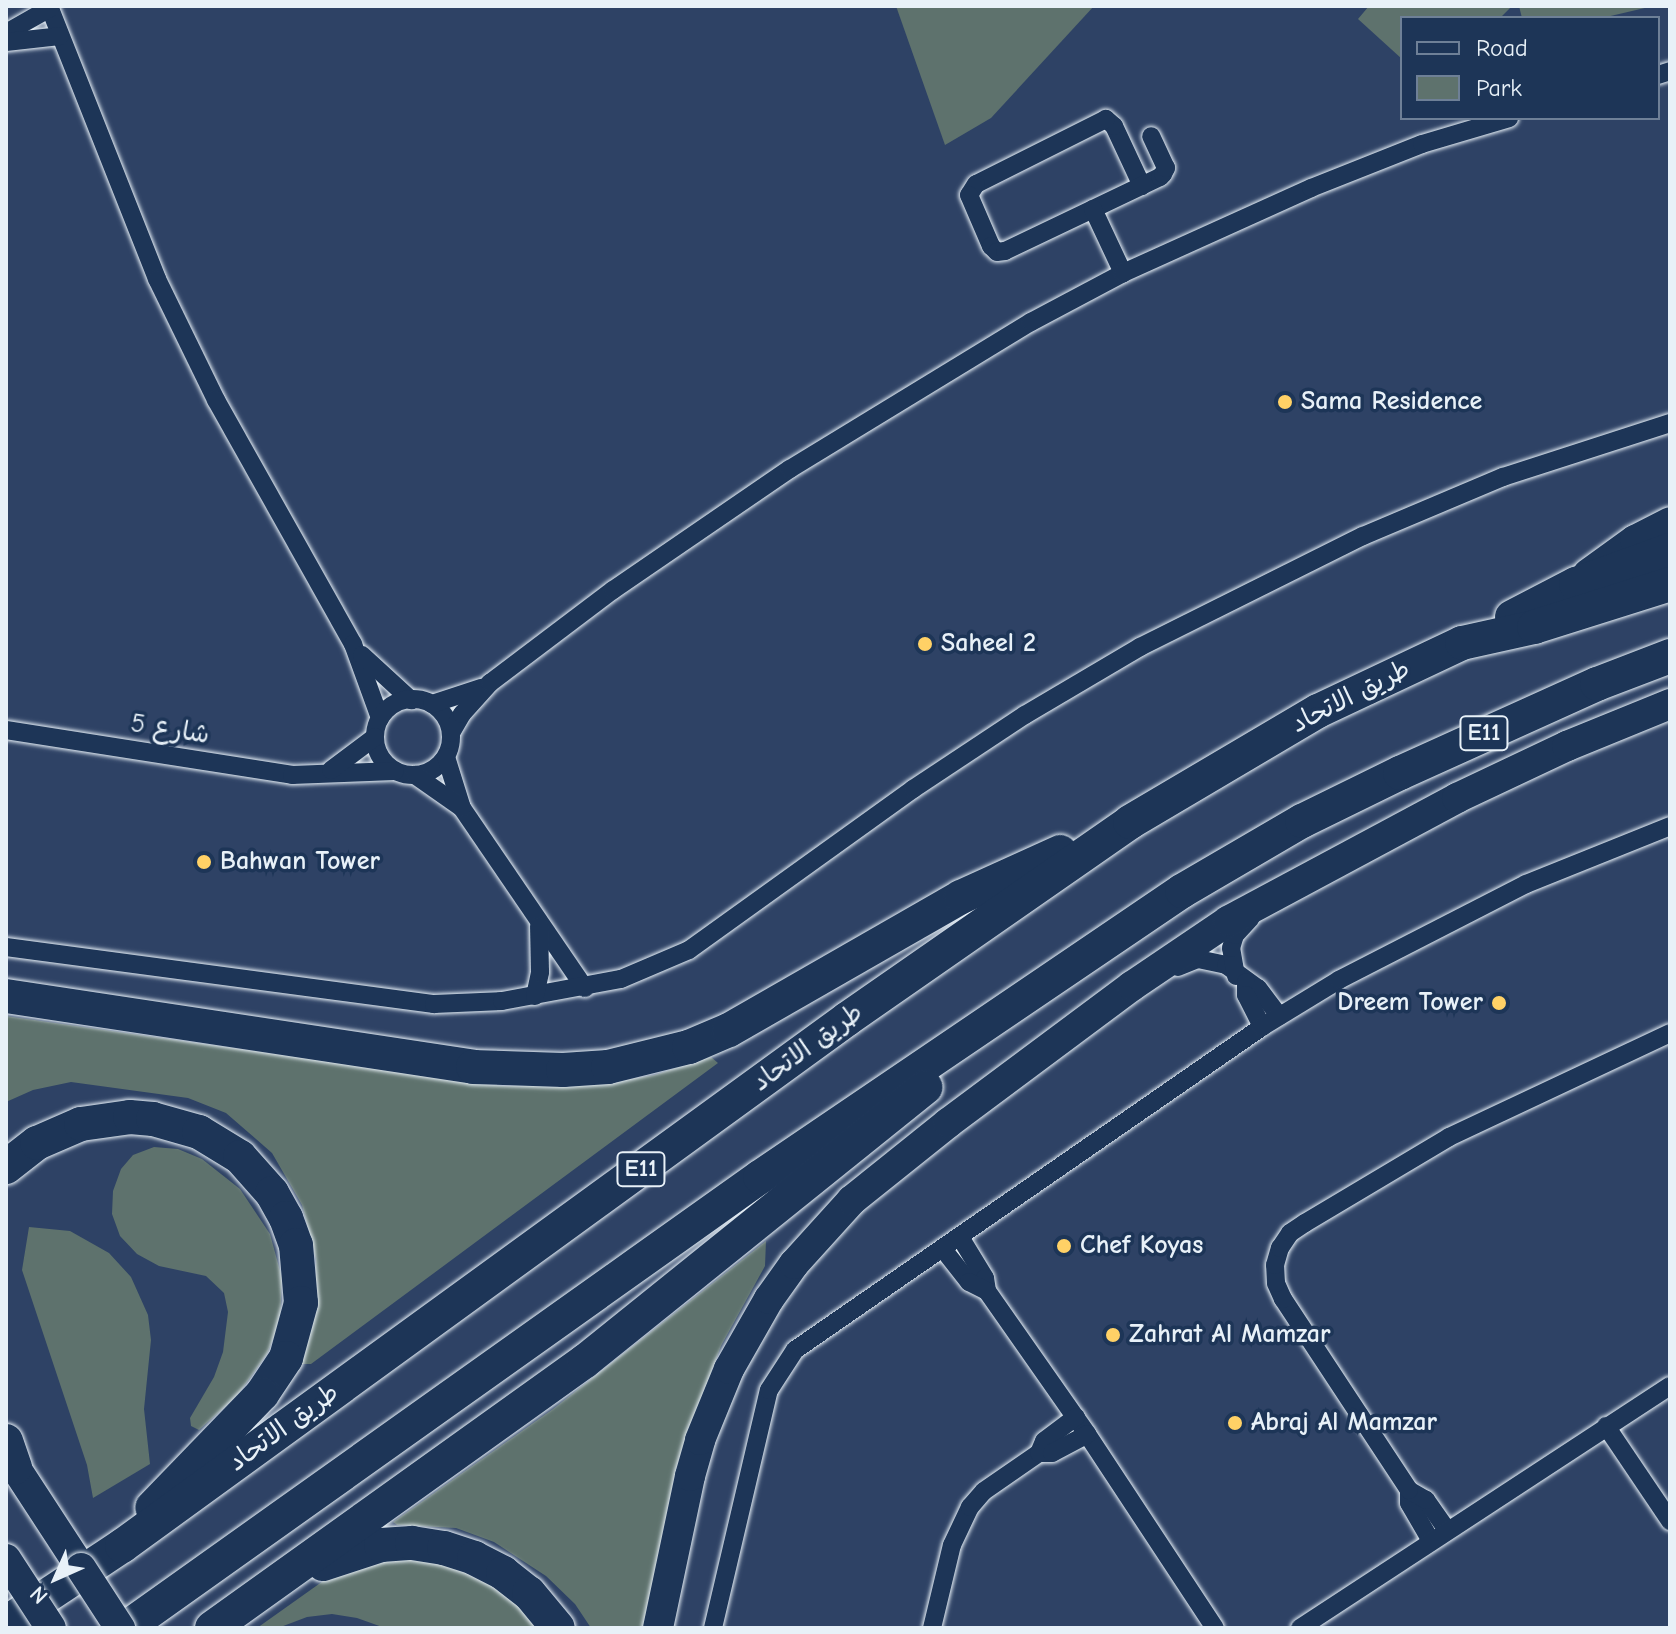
<!DOCTYPE html>
<meta charset="utf-8">
<style>
body{margin:0}
#map{position:relative;width:1676px;height:1634px;overflow:hidden;background:#2e4265;font-family:"Comic Neue","Playpen Sans Arabic",sans-serif}
div>[style]{position:absolute}
.green>*{inset:0;background:#5e726d}
.roads{filter:drop-shadow(0 0 2px #e8f1f8) drop-shadow(0 0 2px #e8f1f8)}
.street>*{height:18px;margin:-9px;padding:0 9px;transform-origin:9px;border-radius:9px;background:#1d3557}
.street>.ring{margin:-9px;padding:0;box-sizing:content-box;background:none;border:18px solid #1d3557;border-radius:50%}
.primary>*{height:30px;margin:-15px;padding:0 15px;transform-origin:15px;border-radius:15px;background:#1d3557}
.highway>*{height:34px;margin:-17px;padding:0 17px;transform-origin:17px;border-radius:17px;background:#1d3557}
.bridges{filter:drop-shadow(0 0 2px #e8f1f8) drop-shadow(0 0 2px #e8f1f8)}
.primary-bridge>*{height:30px;margin:-15px;padding:0 15px;transform-origin:15px;border-radius:15px;background:#1d3557}
.dots>*{width:22px;height:22px;translate:-50% -50%;box-sizing:border-box;border:4px solid #1d3557;border-radius:50%}
span{translate:-50% -50%;white-space:nowrap;text-align:center;line-height:1.15;-webkit-text-stroke:7px #1d3557;paint-order:stroke}
.shield-label span{padding:2px 6px;background:#1d3557;border:2px solid;border-radius:6px;-webkit-text-stroke-width:0}
.shield-label{font-size:24px;color:#e8f1f8;font-weight:700}
.poi-label{font-size:26px;color:#e8f1f8;font-weight:700}
.left{translate:0 -50%;text-align:left}
.right{translate:-100% -50%;text-align:right}
.street-label{font-size:26px;color:#e8f1f8}
.frame{position:absolute;inset:0;border:8px solid #e8f1f8;pointer-events:none}
.legend{position:absolute;left:1400px;top:16px;width:260px;height:104px;box-sizing:border-box;background:#1d3557;border:2px solid #6e8097;margin:0;padding:10px 14px;list-style:none;font-size:24px;color:#e8f1f8}
.legend li{display:flex;align-items:center;gap:16px;height:40px}
.legend b{width:40px;border:2px solid #6e8097}
.north{position:absolute;left:16px;top:1538px;width:80px;height:80px;-webkit-text-stroke:6px #1d3557;paint-order:stroke;rotate:225deg;font-size:22px;font-weight:700;line-height:32px;text-align:center;color:#e8f1f8}
.north::after{content:'';display:block;margin:auto;width:28px;height:36px;background:#e8f1f8;clip-path:polygon(50% 0,100% 100%,50% 72%,0 100%)}
</style>
<div id="map">
<div class="green">
<i style="clip-path:polygon(896px 6px,1094px 6px,991px 118px,945px 145px)"></i>
<i style="clip-path:polygon(1369px 6px,1510px 6px,1511px 7px,1500px 18px,1402px 18px,1402px 59px,1358px 19px)"></i>
<i style="clip-path:polygon(1519px 6px,1649px 6px,1649px 7px,1602px 18px,1522px 18px)"></i>
<i style="clip-path:polygon(6px 1016px,501px 1086px,600px 1084px,654px 1075px,711px 1057px,718px 1063px,311px 1364px,299px 1364px,315px 1313px,316px 1259px,302px 1205px,272px 1153px,226px 1113px,188px 1098px,71px 1082px,33px 1090px,6px 1102px)"></i>
<i style="clip-path:polygon(154px 1147px,178px 1149px,202px 1159px,240px 1189px,270px 1234px,282px 1278px,280px 1322px,267px 1354px,237px 1396px,199px 1430px,191px 1426px,190px 1418px,214px 1377px,223px 1352px,228px 1312px,224px 1293px,206px 1276px,159px 1266px,137px 1254px,120px 1236px,112px 1214px,113px 1191px,121px 1169px,133px 1155px)"></i>
<i style="clip-path:polygon(29px 1227px,70px 1231px,109px 1253px,131px 1277px,148px 1315px,151px 1340px,144px 1409px,150px 1464px,93px 1498px,87px 1465px,22px 1270px)"></i>
<i style="clip-path:polygon(766px 1241px,765px 1266px,721px 1346px,676px 1469px,644px 1628px,591px 1628px,575px 1604px,546px 1576px,494px 1542px,456px 1528px,397px 1525px,393px 1522px,553px 1409px)"></i>
<i style="clip-path:polygon(385px 1557px,451px 1563px,512px 1597px,536px 1628px,385px 1628px,357px 1618px,332px 1614px,307px 1617px,278px 1628px,257px 1628px,333px 1574px)"></i>
</div>
<div class="roads">
<div class="street">
<i style="left:49px;top:6px;width:294px;rotate:68.4deg"></i>
<i style="left:157px;top:279px;width:135px;rotate:64deg"></i>
<i style="left:216px;top:400px;width:280px;rotate:60.7deg"></i>
<i style="left:353px;top:644px;width:79px;rotate:70deg"></i>
<i style="left:6px;top:33px;width:51px;rotate:-29.6deg"></i>
<i style="left:6px;top:42px;width:54px;rotate:-6.3deg"></i>
<i style="left:1658px;top:75px;width:13px;rotate:-18deg"></i>
<i style="left:1142px;top:186px;width:66px;rotate:-115deg"></i>
<i style="left:1114px;top:126px;width:11px;rotate:-139deg"></i>
<i style="left:1106px;top:119px;width:145px;rotate:153.4deg"></i>
<i style="left:976px;top:184px;width:13px;rotate:122deg"></i>
<i style="left:969px;top:195px;width:56px;rotate:66.7deg"></i>
<i style="left:991px;top:246px;width:8px;rotate:45deg"></i>
<i style="left:997px;top:252px;width:8px;rotate:-7deg"></i>
<i style="left:1005px;top:251px;width:172px;rotate:-25.5deg"></i>
<i style="left:1160px;top:177px;width:4px;rotate:-45deg"></i>
<i style="left:1163px;top:174px;width:7px;rotate:-63deg"></i>
<i style="left:1166px;top:168px;width:35px;rotate:-115deg"></i>
<i style="left:1093px;top:209px;width:71px;rotate:64.9deg"></i>
<i style="left:362px;top:655px;width:67px;rotate:42.6deg"></i>
<i class="ring" style="left:375px;top:699px;width:58px;height:58px"></i>
<i style="left:432px;top:704px;width:52px;rotate:-18.1deg"></i>
<i style="left:6px;top:730px;width:290px;rotate:8.9deg"></i>
<i style="left:292px;top:775px;width:103px;rotate:-2.2deg"></i>
<i style="left:451px;top:733px;width:22px;rotate:-60deg"></i>
<i style="left:462px;top:714px;width:42px;rotate:-47.9deg"></i>
<i style="left:490px;top:683px;width:154px;rotate:-37.1deg"></i>
<i style="left:613px;top:590px;width:214px;rotate:-34.4deg"></i>
<i style="left:790px;top:469px;width:282px;rotate:-31.4deg"></i>
<i style="left:1031px;top:322px;width:104px;rotate:-28deg"></i>
<i style="left:1123px;top:273px;width:206px;rotate:-24.3deg"></i>
<i style="left:1311px;top:188px;width:119px;rotate:-21.6deg"></i>
<i style="left:1422px;top:144px;width:91px;rotate:-16.6deg"></i>
<i style="left:446px;top:757px;width:53px;rotate:72.6deg"></i>
<i style="left:462px;top:808px;width:218px;rotate:55.7deg"></i>
<i style="left:331px;top:770px;width:55px;rotate:-36.9deg"></i>
<i style="left:415px;top:775px;width:57px;rotate:35.1deg"></i>
<i style="left:6px;top:947px;width:432px;rotate:7.6deg"></i>
<i style="left:434px;top:1004px;width:68px;rotate:-2.5deg"></i>
<i style="left:502px;top:1001px;width:121px;rotate:-10.5deg"></i>
<i style="left:621px;top:979px;width:74px;rotate:-23.1deg"></i>
<i style="left:689px;top:950px;width:276px;rotate:-35.7deg"></i>
<i style="left:913px;top:789px;width:134px;rotate:-33.5deg"></i>
<i style="left:1025px;top:715px;width:134px;rotate:-30.6deg"></i>
<i style="left:1140px;top:647px;width:249px;rotate:-26.5deg"></i>
<i style="left:1363px;top:536px;width:152px;rotate:-22.9deg"></i>
<i style="left:1503px;top:477px;width:176px;rotate:-17.9deg"></i>
<i style="left:1178px;top:967px;width:22px;rotate:-22deg"></i>
<i style="left:1198px;top:959px;width:29px;rotate:12deg"></i>
<i style="left:1226px;top:965px;width:39px;rotate:36deg"></i>
<i style="left:1258px;top:988px;width:35px;rotate:53deg"></i>
<i style="left:1236px;top:976px;width:28px;rotate:-100deg"></i>
<i style="left:1231px;top:948px;width:14px;rotate:-73deg"></i>
<i style="left:1235px;top:935px;width:23px;rotate:-47deg"></i>
<i style="left:1246px;top:982px;width:13px;rotate:90deg"></i>
<i style="left:1246px;top:995px;width:36px;rotate:63deg"></i>
<i style="left:535px;top:996px;width:25px;rotate:-78deg"></i>
<i style="left:540px;top:972px;width:46px;rotate:-91.2deg"></i>
<i style="left:960px;top:1237px;width:48px;rotate:58.6deg"></i>
<i style="left:985px;top:1278px;width:13px;rotate:81deg"></i>
<i style="left:987px;top:1291px;width:174px;rotate:55deg"></i>
<i style="left:1087px;top:1434px;width:232px;rotate:56.6deg"></i>
<i style="left:943px;top:1249px;width:42px;rotate:51.8deg"></i>
<i style="left:969px;top:1282px;width:20px;rotate:27deg"></i>
<i style="left:1606px;top:1426px;width:115px;rotate:56deg"></i>
<i style="left:1039px;top:1453px;width:13px;rotate:-67deg"></i>
<i style="left:1044px;top:1441px;width:40px;rotate:-37deg"></i>
<i style="left:1409px;top:1490px;width:13px;rotate:90deg"></i>
<i style="left:1409px;top:1503px;width:44px;rotate:59.9deg"></i>
<i style="left:1447px;top:1530px;width:37px;rotate:-125deg"></i>
<i style="left:1426px;top:1500px;width:20px;rotate:-150deg"></i>
<i style="left:1409px;top:1490px;width:229px;rotate:-123.4deg"></i>
<i style="left:1283px;top:1299px;width:17px;rotate:-114deg"></i>
<i style="left:1276px;top:1283px;width:18px;rotate:-93deg"></i>
<i style="left:1275px;top:1265px;width:18px;rotate:-74deg"></i>
<i style="left:1280px;top:1248px;width:18px;rotate:-56deg"></i>
<i style="left:1290px;top:1233px;width:18px;rotate:-34deg"></i>
<i style="left:1305px;top:1223px;width:168px;rotate:-30.8deg"></i>
<i style="left:1449px;top:1137px;width:244px;rotate:-25.2deg"></i>
<i style="left:713px;top:1628px;width:244px;rotate:-76.8deg"></i>
<i style="left:769px;top:1390px;width:48px;rotate:-57deg"></i>
<i style="left:795px;top:1350px;width:568px;rotate:-34.67deg"></i>
<i style="left:1262px;top:1027px;width:90px;rotate:-31.4deg"></i>
<i style="left:1339px;top:980px;width:210px;rotate:-27.2deg"></i>
<i style="left:1526px;top:884px;width:155px;rotate:-21.9deg"></i>
<i style="left:932px;top:1628px;width:85px;rotate:-76.5deg"></i>
<i style="left:952px;top:1545px;width:42px;rotate:-64.7deg"></i>
<i style="left:970px;top:1507px;width:21px;rotate:-49deg"></i>
<i style="left:984px;top:1491px;width:67px;rotate:-34.6deg"></i>
<i style="left:1039px;top:1453px;width:13px"></i>
<i style="left:1052px;top:1453px;width:40px;rotate:-28deg"></i>
<i style="left:1300px;top:1628px;width:442px;rotate:-33.2deg"></i>
</div>
<div class="primary">
<i style="left:1588px;top:574px;width:58px;rotate:-35.9deg"></i>
<i style="left:1635px;top:540px;width:39px;rotate:-27deg"></i>
<i style="left:6px;top:1453px;width:137px;rotate:56.9deg"></i>
<i style="left:658px;top:1628px;width:155px;rotate:-78.1deg"></i>
<i style="left:690px;top:1476px;width:37px;rotate:-74deg"></i>
<i style="left:700px;top:1440px;width:77px;rotate:-67.8deg"></i>
<i style="left:729px;top:1369px;width:81px;rotate:-60.3deg"></i>
<i style="left:769px;top:1299px;width:43px;rotate:-54.5deg"></i>
<i style="left:794px;top:1264px;width:86px;rotate:-47.8deg"></i>
<i style="left:852px;top:1200px;width:123px;rotate:-38.7deg"></i>
<i style="left:948px;top:1123px;width:229px;rotate:-36.7deg"></i>
<i style="left:1132px;top:986px;width:116px;rotate:-34.1deg"></i>
<i style="left:1228px;top:921px;width:260px;rotate:-28.2deg"></i>
<i style="left:1457px;top:798px;width:122px;rotate:-25.3deg"></i>
<i style="left:1567px;top:746px;width:111px;rotate:-22.2deg"></i>
</div>
<div class="highway">
<i style="left:1512px;top:617px;width:72px;rotate:-27.3deg"></i>
<i style="left:1576px;top:584px;width:100px;rotate:-19.9deg"></i>
<i style="left:6px;top:996px;width:472px;rotate:8.6deg"></i>
<i style="left:473px;top:1067px;width:90px;rotate:1.9deg"></i>
<i style="left:563px;top:1070px;width:45px;rotate:-3.8deg"></i>
<i style="left:608px;top:1067px;width:83px;rotate:-13.9deg"></i>
<i style="left:689px;top:1047px;width:43px;rotate:-23deg"></i>
<i style="left:729px;top:1030px;width:267px;rotate:-29.8deg"></i>
<i style="left:961px;top:897px;width:109px;rotate:-24.4deg"></i>
<i style="left:6px;top:1167px;width:39px;rotate:-38deg"></i>
<i style="left:37px;top:1143px;width:48px;rotate:-23.4deg"></i>
<i style="left:81px;top:1124px;width:49px;rotate:-8.1deg"></i>
<i style="left:130px;top:1117px;width:23px;rotate:5deg"></i>
<i style="left:153px;top:1119px;width:48px;rotate:15.8deg"></i>
<i style="left:199px;top:1132px;width:48px;rotate:31.4deg"></i>
<i style="left:240px;top:1157px;width:48px;rotate:48.4deg"></i>
<i style="left:272px;top:1193px;width:29px;rotate:61deg"></i>
<i style="left:286px;top:1218px;width:29px;rotate:70deg"></i>
<i style="left:296px;top:1245px;width:58px;rotate:85.1deg"></i>
<i style="left:301px;top:1303px;width:57px;rotate:105.3deg"></i>
<i style="left:286px;top:1358px;width:43px;rotate:123.7deg"></i>
<i style="left:262px;top:1394px;width:158px;rotate:134deg"></i>
<i style="left:6px;top:1441px;width:28px;rotate:71deg"></i>
<i style="left:323px;top:1564px;width:61px;rotate:-18.1deg"></i>
<i style="left:381px;top:1545px;width:31px;rotate:-4deg"></i>
<i style="left:412px;top:1543px;width:32px;rotate:9deg"></i>
<i style="left:444px;top:1548px;width:32px;rotate:18deg"></i>
<i style="left:474px;top:1558px;width:33px;rotate:27deg"></i>
<i style="left:503px;top:1573px;width:33px;rotate:38deg"></i>
<i style="left:529px;top:1593px;width:45px;rotate:50.4deg"></i>
<i style="left:6px;top:1623px;width:139px;rotate:-33.6deg"></i>
<i style="left:122px;top:1546px;width:896px;rotate:-36.01deg"></i>
<i style="left:847px;top:1019px;width:345px;rotate:-34.8deg"></i>
<i style="left:1130px;top:822px;width:218px;rotate:-30.6deg"></i>
<i style="left:1318px;top:711px;width:159px;rotate:-25.3deg"></i>
<i style="left:1462px;top:643px;width:74px;rotate:-12.5deg"></i>
<i style="left:1534px;top:627px;width:143px;rotate:-17.5deg"></i>
<i style="left:126px;top:1628px;width:778px;rotate:-35.43deg"></i>
<i style="left:760px;top:1177px;width:510px;rotate:-34.13deg"></i>
<i style="left:1182px;top:891px;width:139px;rotate:-30.3deg"></i>
<i style="left:1302px;top:821px;width:109px;rotate:-26.1deg"></i>
<i style="left:1400px;top:773px;width:216px;rotate:-24.3deg"></i>
<i style="left:1597px;top:684px;width:78px;rotate:-21deg"></i>
<i style="left:212px;top:1628px;width:459px;rotate:-35.6deg"></i>
<i style="left:585px;top:1361px;width:437px;rotate:-38.8deg"></i>
</div>
</div>
<div class="bridges">
<div class="primary-bridge">
<i style="left:6px;top:1559px;width:82px;rotate:56.9deg"></i>
<i style="left:81px;top:1568px;width:72px;rotate:57deg"></i>
</div>
</div>
<div class="dots">
<i style="left:1285px;top:402px;background:#ffd166"></i>
<i style="left:925px;top:644px;background:#ffd166"></i>
<i style="left:204px;top:862px;background:#ffd166"></i>
<i style="left:1499px;top:1003px;background:#ffd166"></i>
<i style="left:1064px;top:1246px;background:#ffd166"></i>
<i style="left:1113px;top:1335px;background:#ffd166"></i>
<i style="left:1235px;top:1423px;background:#ffd166"></i>
</div>
<div class="shield-label">
<span style="left:1484px;top:733px">E11</span>
<span style="left:641px;top:1169px">E11</span>
</div>
<div class="poi-label">
<span class="left" style="left:1301px;top:402px">Sama Residence</span>
<span class="left" style="left:941px;top:644px">Saheel 2</span>
<span class="left" style="left:220px;top:862px">Bahwan Tower</span>
<span class="right" style="left:1483px;top:1003px">Dreem Tower</span>
<span class="left" style="left:1080px;top:1246px">Chef Koyas</span>
<span class="left" style="left:1129px;top:1335px">Zahrat Al Mamzar</span>
<span class="left" style="left:1251px;top:1423px">Abraj Al Mamzar</span>
</div>
<div class="street-label">
<span style="left:1351px;top:697px;rotate:-27deg">طريق الاتحاد</span>
<span style="left:170px;top:730px;rotate:9deg">شارع 5</span>
<span style="left:808px;top:1048px;rotate:-36deg">طريق الاتحاد</span>
<span style="left:284px;top:1428px;rotate:-36deg">طريق الاتحاد</span>
</div>
<div class="frame"></div>
<ul class="legend">
<li><b style="height:10px;background:#1d3557"></b>Road</li>
<li><b style="height:22px;background:#5e726d"></b>Park</li>
</ul>
<div class="north">N</div>
</div>
